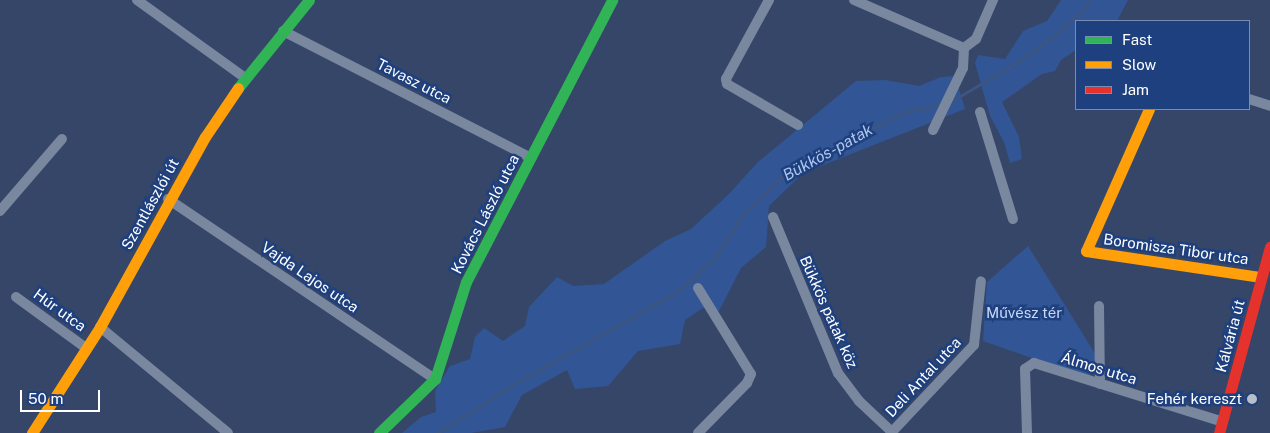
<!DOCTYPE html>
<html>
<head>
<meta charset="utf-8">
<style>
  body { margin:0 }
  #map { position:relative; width:1270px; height:433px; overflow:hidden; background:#354668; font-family:"Public Sans",sans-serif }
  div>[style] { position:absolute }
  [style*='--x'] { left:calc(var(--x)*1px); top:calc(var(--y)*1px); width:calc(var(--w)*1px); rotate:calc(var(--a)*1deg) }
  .green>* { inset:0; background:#325695 }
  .stream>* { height:3px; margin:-1.5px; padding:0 1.5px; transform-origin:1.5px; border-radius:1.5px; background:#3c5581 }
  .street>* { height:10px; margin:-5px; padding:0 5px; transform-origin:5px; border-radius:5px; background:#79879f }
  .fast>* { height:11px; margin:-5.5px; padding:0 5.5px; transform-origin:5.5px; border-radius:5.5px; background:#30b455 }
  .slow>* { height:11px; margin:-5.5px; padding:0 5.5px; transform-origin:5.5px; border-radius:5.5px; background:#ff9f0a }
  .jam>* { height:11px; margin:-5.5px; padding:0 5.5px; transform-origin:5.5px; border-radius:5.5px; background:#e5322d }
  .dots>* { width:14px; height:14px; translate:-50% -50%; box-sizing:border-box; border:2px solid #1f407e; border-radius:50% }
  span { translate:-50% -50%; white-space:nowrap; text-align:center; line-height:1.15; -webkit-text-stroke:5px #1f407e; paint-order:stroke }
  .street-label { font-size:15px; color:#fff }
  .park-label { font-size:15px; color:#c6d8f6 }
  .poi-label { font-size:15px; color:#fff }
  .right { translate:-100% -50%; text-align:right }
  .water-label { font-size:16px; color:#aec6ef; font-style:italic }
  .legend { position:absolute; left:1075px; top:20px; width:175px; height:90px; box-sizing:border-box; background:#1f407e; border:1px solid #798cb2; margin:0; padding:6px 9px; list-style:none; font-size:15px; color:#fff }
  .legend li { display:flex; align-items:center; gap:10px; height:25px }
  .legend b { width:25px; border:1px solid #798cb2 }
  .scale { position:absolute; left:20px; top:390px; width:80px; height:22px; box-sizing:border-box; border:2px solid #fff; border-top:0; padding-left:6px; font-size:15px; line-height:18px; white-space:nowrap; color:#fff; -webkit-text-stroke:4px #1f407e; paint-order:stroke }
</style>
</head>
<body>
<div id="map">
  <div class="green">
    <i style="clip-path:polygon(1061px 0,1128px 0,1117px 21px,1076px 21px,1076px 50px,1061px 60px,1055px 71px,1042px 74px,1002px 102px,1019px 137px,1022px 159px,1010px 163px,1004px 142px,990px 116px,975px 63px,978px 55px,1005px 59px,1023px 31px,1047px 21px)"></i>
    <i style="clip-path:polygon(955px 76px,965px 109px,803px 173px,769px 206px,766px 247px,741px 268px,719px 311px,703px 308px,685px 320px,680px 344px,638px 351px,608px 386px,575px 389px,567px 370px,522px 395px,505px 427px,471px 433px,402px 433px,421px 417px,436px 412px,435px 391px,450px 366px,470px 359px,475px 337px,484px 328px,503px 341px,525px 326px,529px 307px,557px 277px,573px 286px,604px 284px,665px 241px,691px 229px,730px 193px,757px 163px,856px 81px,885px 80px,919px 86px,941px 77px)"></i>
    <i style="clip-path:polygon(1028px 246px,1096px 355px,1089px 378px,983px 341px,987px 282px)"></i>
  </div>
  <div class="stream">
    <i style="--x:950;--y:102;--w:79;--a:-30.5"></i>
    <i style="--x:1018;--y:62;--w:49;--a:-35.9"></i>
    <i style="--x:1058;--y:33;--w:37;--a:-43"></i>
    <i style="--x:1085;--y:8;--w:9;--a:-69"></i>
    <i style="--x:437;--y:433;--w:96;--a:-32.2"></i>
    <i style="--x:518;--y:382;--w:184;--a:-29.6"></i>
    <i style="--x:678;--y:291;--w:50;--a:-41.7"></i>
    <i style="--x:715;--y:258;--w:52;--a:-57.5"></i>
    <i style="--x:743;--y:214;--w:59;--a:-43.6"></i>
    <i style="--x:786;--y:173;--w:133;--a:-27.3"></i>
    <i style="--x:904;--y:112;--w:38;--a:-11"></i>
  </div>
  <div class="street">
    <i style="--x:137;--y:0;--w:133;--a:35.8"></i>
    <i style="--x:769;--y:0;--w:90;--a:118.6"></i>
    <i style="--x:726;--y:79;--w:5;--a:79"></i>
    <i style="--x:727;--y:84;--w:82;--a:30"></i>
    <i style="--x:854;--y:0;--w:120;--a:23.6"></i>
    <i style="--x:283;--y:31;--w:279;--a:27.1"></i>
    <i style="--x:964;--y:48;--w:15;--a:-37"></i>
    <i style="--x:976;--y:39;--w:43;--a:-66.4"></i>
    <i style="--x:1249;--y:99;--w:22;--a:18"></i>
    <i style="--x:980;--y:112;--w:112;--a:72.9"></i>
    <i style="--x:933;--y:130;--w:69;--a:-64.2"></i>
    <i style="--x:963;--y:68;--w:20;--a:-87"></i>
    <i style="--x:168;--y:199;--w:322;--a:34"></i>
    <i style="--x:0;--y:211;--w:95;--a:-49.3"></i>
    <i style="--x:773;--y:217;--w:169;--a:67.4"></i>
    <i style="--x:838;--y:373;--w:35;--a:53"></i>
    <i style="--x:859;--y:401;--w:45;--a:43.2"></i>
    <i style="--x:698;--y:288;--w:101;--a:58.4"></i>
    <i style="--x:751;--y:374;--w:10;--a:114"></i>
    <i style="--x:747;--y:383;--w:70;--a:134.4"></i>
    <i style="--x:16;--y:297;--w:87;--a:36.1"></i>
    <i style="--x:1099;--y:306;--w:78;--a:89.3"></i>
    <i style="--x:100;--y:327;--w:166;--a:39.6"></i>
    <i style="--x:891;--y:433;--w:121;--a:-46.7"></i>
    <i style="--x:974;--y:345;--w:64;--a:-83.8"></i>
    <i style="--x:1027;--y:433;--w:64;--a:-91.8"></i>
    <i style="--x:1025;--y:369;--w:11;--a:-34"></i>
    <i style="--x:1034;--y:363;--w:198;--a:17.3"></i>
  </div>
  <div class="fast">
    <i style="--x:238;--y:88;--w:113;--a:-51.1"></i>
    <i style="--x:379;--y:433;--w:78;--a:-44"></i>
    <i style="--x:435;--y:379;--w:102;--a:-72.3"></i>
    <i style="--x:466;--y:282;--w:318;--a:-62.6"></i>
  </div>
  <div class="slow">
    <i style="--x:1149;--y:109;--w:155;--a:113.9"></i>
    <i style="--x:1086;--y:251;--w:177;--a:8.5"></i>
    <i style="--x:32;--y:433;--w:126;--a:-57.3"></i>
    <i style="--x:100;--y:327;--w:217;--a:-61.1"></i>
    <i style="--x:205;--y:137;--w:59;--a:-56"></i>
  </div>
  <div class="jam">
    <i style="--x:1219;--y:433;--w:193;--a:-74.7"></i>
  </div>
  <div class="dots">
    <i style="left:1252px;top:399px;background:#b8beca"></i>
  </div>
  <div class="street-label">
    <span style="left:414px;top:81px;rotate:27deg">Tavasz utca</span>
    <span style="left:150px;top:204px;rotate:-61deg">Szentlászlói út</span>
    <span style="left:485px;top:214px;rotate:-63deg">Kovács László utca</span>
    <span style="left:1176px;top:249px;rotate:8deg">Boromisza Tibor utca</span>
    <span style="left:310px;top:277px;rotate:34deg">Vajda Lajos utca</span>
    <span style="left:60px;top:310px;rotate:36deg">Húr utca</span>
    <span style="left:829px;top:312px;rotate:66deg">Bükkös patak köz</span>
    <span style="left:1230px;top:336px;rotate:-75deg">Kálvária út</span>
    <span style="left:1099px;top:368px;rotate:17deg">Álmos utca</span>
    <span style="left:923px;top:377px;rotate:-47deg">Deli Antal utca</span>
  </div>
  <div class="park-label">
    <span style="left:1024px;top:313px">Művész tér</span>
  </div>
  <div class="poi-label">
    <span class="right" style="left:1242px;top:399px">Fehér kereszt</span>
  </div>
  <div class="water-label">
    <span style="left:828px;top:153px;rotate:-29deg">Bükkös-patak</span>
  </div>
  <ul class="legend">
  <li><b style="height:6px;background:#30b455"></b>Fast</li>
  <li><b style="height:6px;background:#ff9f0a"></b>Slow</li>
  <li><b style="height:6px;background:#e5322d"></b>Jam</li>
  </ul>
  <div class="scale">50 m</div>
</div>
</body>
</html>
